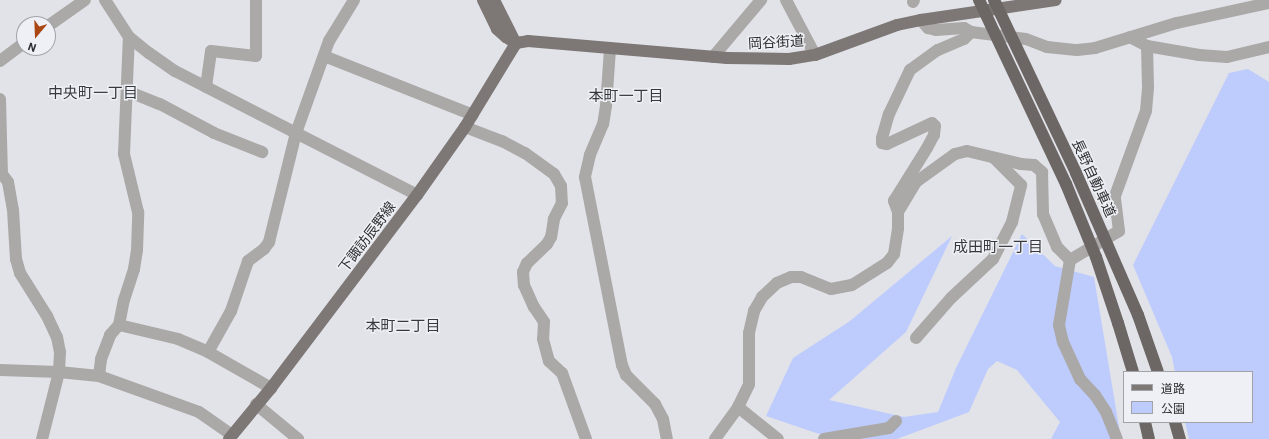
<!DOCTYPE html>
<html>
<head>
<meta charset="utf-8">
<style>
  body { margin:0 }
  #map { position:relative; width:1269px; height:439px; overflow:hidden; background:#e1e3e9; font-family:Roboto,"Noto Sans JP",sans-serif }
  div>[style] { position:absolute }
  [style*='--x'] { left:calc(var(--x)*1px); top:calc(var(--y)*1px); width:calc(var(--w)*1px); rotate:calc(var(--a)*1deg) }
  .green>* { inset:0; background:#becbfd }
  .minor>* { height:12px; margin:-6px; padding:0 6px; transform-origin:6px; border-radius:6px; background:#aba9a7 }
  .major>* { height:12px; margin:-6px; padding:0 6px; transform-origin:6px; border-radius:6px; background:#7d7775 }
  .highway>* { height:12px; margin:-6px; padding:0 6px; transform-origin:6px; border-radius:6px; background:#6c6664 }
  .highway-bridge>* { height:12px; margin:-6px; padding:0 6px; transform-origin:6px; border-radius:6px; background:#6c6664 }
  span { translate:-50% -50%; white-space:nowrap; text-align:center; line-height:1.15; -webkit-text-stroke:3px #eef0f6; paint-order:stroke }
  .street-label { font-size:14px; color:#2f2f31 }
  .neighbourhood-label { font-size:15px; color:#38393e }
  .legend { position:absolute; left:1123px; top:371px; width:130px; height:52px; box-sizing:border-box; background:#eef0f6; border:1px solid #a2a3a7; margin:0; padding:5px 7px; list-style:none; font-size:12px; color:#2f2f31 }
  .legend li { display:flex; align-items:center; gap:8px; height:20px }
  .legend b { width:20px; border:1px solid #a2a3a7 }
  .north { position:absolute; left:16px; top:16px; width:40px; height:40px; box-sizing:border-box; background:#eef0f6; border:1px solid #a2a3a7; border-radius:50%; rotate:199deg; font-size:11px; font-weight:700; line-height:16px; text-align:center; color:#2f2f31 }
  .north::after { content:''; display:block; margin:auto; width:14px; height:18px; background:#aa4712; clip-path:polygon(50% 0,100% 100%,50% 72%,0 100%) }
</style>
</head>
<body>
<div id="map">
  <div class="green">
    <i style="clip-path:polygon(1248px 69px,1269px 82px,1269px 439px,1189px 439px,1185px 422px,1252px 422px,1252px 372px,1175px 372px,1172px 357px,1133px 265px,1229px 73px)"></i>
    <i style="clip-path:polygon(1022px 234px,1055px 266px,1094px 277px,1121px 439px,1051px 439px,1060px 422px,1017px 370px,997px 361px,988px 369px,969px 412px,897px 439px,834px 439px,766px 416px,793px 358px,850px 321px,952px 236px,906px 332px,829px 400px,904px 417px,938px 412px,956px 368px)"></i>
  </div>
  <div class="minor">
    <i style="--x:105;--y:0;--w:44;--a:57"></i>
    <i style="--x:129;--y:37;--w:26;--a:39"></i>
    <i style="--x:149;--y:53;--w:32;--a:35"></i>
    <i style="--x:175;--y:71;--w:272;--a:27.1"></i>
    <i style="--x:786;--y:0;--w:62;--a:62.2"></i>
    <i style="--x:913;--y:2;--w:2;--a:-63"></i>
    <i style="--x:921;--y:20;--w:11;--a:49"></i>
    <i style="--x:928;--y:28;--w:8;--a:14"></i>
    <i style="--x:936;--y:30;--w:28;--a:-4"></i>
    <i style="--x:964;--y:28;--w:8;--a:30"></i>
    <i style="--x:971;--y:32;--w:55;--a:7.3"></i>
    <i style="--x:1026;--y:39;--w:22;--a:21"></i>
    <i style="--x:1047;--y:47;--w:30;--a:6"></i>
    <i style="--x:1077;--y:50;--w:18;--a:-6"></i>
    <i style="--x:1095;--y:48;--w:86;--a:-17"></i>
    <i style="--x:1177;--y:23;--w:94;--a:-12.3"></i>
    <i style="--x:48;--y:26;--w:45;--a:-35.1"></i>
    <i style="--x:1147;--y:46;--w:53;--a:9.8"></i>
    <i style="--x:1199;--y:55;--w:28;--a:4"></i>
    <i style="--x:1227;--y:57;--w:43;--a:-13.4"></i>
    <i style="--x:610;--y:49;--w:57;--a:94"></i>
    <i style="--x:606;--y:106;--w:18;--a:99"></i>
    <i style="--x:603;--y:124;--w:34;--a:113"></i>
    <i style="--x:590;--y:155;--w:23;--a:103"></i>
    <i style="--x:585;--y:177;--w:192;--a:78.9"></i>
    <i style="--x:622;--y:365;--w:11;--a:68"></i>
    <i style="--x:626;--y:375;--w:41;--a:45"></i>
    <i style="--x:655;--y:404;--w:17;--a:62"></i>
    <i style="--x:663;--y:419;--w:20;--a:79"></i>
    <i style="--x:324;--y:56;--w:160;--a:21.6"></i>
    <i style="--x:713;--y:57;--w:75;--a:-49.9"></i>
    <i style="--x:0;--y:61;--w:30;--a:-37"></i>
    <i style="--x:206;--y:87;--w:36;--a:-82"></i>
    <i style="--x:211;--y:51;--w:45;--a:6.3"></i>
    <i style="--x:256;--y:56;--w:56;--a:-90"></i>
    <i style="--x:127;--y:91;--w:35;--a:22"></i>
    <i style="--x:160;--y:104;--w:61;--a:28.2"></i>
    <i style="--x:214;--y:133;--w:52;--a:21.6"></i>
    <i style="--x:0;--y:99;--w:75;--a:88.5"></i>
    <i style="--x:2;--y:174;--w:10;--a:53"></i>
    <i style="--x:8;--y:182;--w:28;--a:80"></i>
    <i style="--x:13;--y:210;--w:49;--a:86.5"></i>
    <i style="--x:16;--y:259;--w:15;--a:74"></i>
    <i style="--x:20;--y:273;--w:51;--a:57.9"></i>
    <i style="--x:47;--y:316;--w:23;--a:65"></i>
    <i style="--x:57;--y:337;--w:15;--a:79"></i>
    <i style="--x:60;--y:352;--w:20;--a:93"></i>
    <i style="--x:59;--y:372;--w:69;--a:104.2"></i>
    <i style="--x:465;--y:127;--w:40;--a:21"></i>
    <i style="--x:502;--y:141;--w:26;--a:28"></i>
    <i style="--x:525;--y:153;--w:36;--a:36"></i>
    <i style="--x:554;--y:174;--w:14;--a:60"></i>
    <i style="--x:561;--y:186;--w:17;--a:87"></i>
    <i style="--x:562;--y:203;--w:18;--a:117"></i>
    <i style="--x:554;--y:219;--w:18;--a:99"></i>
    <i style="--x:551;--y:237;--w:8;--a:120"></i>
    <i style="--x:547;--y:244;--w:28;--a:136"></i>
    <i style="--x:527;--y:263;--w:10;--a:114"></i>
    <i style="--x:523;--y:272;--w:13;--a:86"></i>
    <i style="--x:524;--y:285;--w:24;--a:66"></i>
    <i style="--x:534;--y:307;--w:18;--a:56"></i>
    <i style="--x:544;--y:322;--w:17;--a:93"></i>
    <i style="--x:543;--y:339;--w:23;--a:75"></i>
    <i style="--x:549;--y:361;--w:18;--a:43"></i>
    <i style="--x:562;--y:373;--w:70;--a:70"></i>
    <i style="--x:898;--y:212;--w:35;--a:-59"></i>
    <i style="--x:916;--y:182;--w:48;--a:-35.7"></i>
    <i style="--x:955;--y:154;--w:12;--a:-14"></i>
    <i style="--x:967;--y:151;--w:56;--a:13.5"></i>
    <i style="--x:1021;--y:164;--w:13;--a:4"></i>
    <i style="--x:1034;--y:165;--w:11;--a:41"></i>
    <i style="--x:1042;--y:172;--w:42;--a:88.6"></i>
    <i style="--x:1043;--y:214;--w:36;--a:67"></i>
    <i style="--x:1057;--y:247;--w:18;--a:45"></i>
    <i style="--x:1070;--y:260;--w:57;--a:-30.6"></i>
    <i style="--x:1119;--y:231;--w:35;--a:-97"></i>
    <i style="--x:1115;--y:196;--w:90;--a:-70"></i>
    <i style="--x:1146;--y:111;--w:24;--a:-85"></i>
    <i style="--x:1148;--y:87;--w:41;--a:-91.4"></i>
    <i style="--x:1147;--y:46;--w:19;--a:-152"></i>
    <i style="--x:1070;--y:260;--w:66;--a:99.6"></i>
    <i style="--x:1059;--y:325;--w:17;--a:77"></i>
    <i style="--x:1063;--y:342;--w:41;--a:65.3"></i>
    <i style="--x:1080;--y:379;--w:22;--a:47"></i>
    <i style="--x:1095;--y:395;--w:20;--a:57"></i>
    <i style="--x:1106;--y:412;--w:29;--a:68"></i>
    <i style="--x:119;--y:325;--w:61;--a:13.3"></i>
    <i style="--x:178;--y:339;--w:33;--a:23"></i>
    <i style="--x:208;--y:352;--w:73;--a:29.7"></i>
    <i style="--x:916;--y:338;--w:53;--a:-48.8"></i>
    <i style="--x:951;--y:298;--w:57;--a:-42.9"></i>
    <i style="--x:993;--y:259;--w:42;--a:-62.8"></i>
    <i style="--x:1012;--y:222;--w:38;--a:-76"></i>
    <i style="--x:1021;--y:185;--w:38;--a:-135"></i>
    <i style="--x:208;--y:352;--w:47;--a:-60.7"></i>
    <i style="--x:231;--y:311;--w:53;--a:-71.2"></i>
    <i style="--x:248;--y:261;--w:20;--a:-37"></i>
    <i style="--x:264;--y:249;--w:9;--a:-54"></i>
    <i style="--x:269;--y:242;--w:112;--a:-76.1"></i>
    <i style="--x:296;--y:133;--w:98;--a:-70.3"></i>
    <i style="--x:329;--y:41;--w:48;--a:-58.6"></i>
    <i style="--x:0;--y:370;--w:59;--a:1.9"></i>
    <i style="--x:59;--y:372;--w:40;--a:5.7"></i>
    <i style="--x:99;--y:376;--w:106;--a:19.8"></i>
    <i style="--x:199;--y:412;--w:40;--a:34.9"></i>
    <i style="--x:99;--y:376;--w:17;--a:-83"></i>
    <i style="--x:101;--y:359;--w:26;--a:-69"></i>
    <i style="--x:110;--y:335;--w:13;--a:-48"></i>
    <i style="--x:119;--y:325;--w:25;--a:-79"></i>
    <i style="--x:124;--y:300;--w:33;--a:-72"></i>
    <i style="--x:134;--y:269;--w:19;--a:-81"></i>
    <i style="--x:137;--y:250;--w:38;--a:-88"></i>
    <i style="--x:138;--y:212;--w:60;--a:-103.6"></i>
    <i style="--x:124;--y:154;--w:117;--a:-87.6"></i>
    <i style="--x:256;--y:404;--w:55;--a:39.8"></i>
    <i style="--x:738;--y:407;--w:51;--a:38.7"></i>
    <i style="--x:715;--y:439;--w:39;--a:-54"></i>
    <i style="--x:738;--y:407;--w:25;--a:-64"></i>
    <i style="--x:749;--y:384;--w:51;--a:-90"></i>
    <i style="--x:749;--y:333;--w:23;--a:-77"></i>
    <i style="--x:754;--y:311;--w:16;--a:-60"></i>
    <i style="--x:762;--y:297;--w:21;--a:-43"></i>
    <i style="--x:777;--y:283;--w:15;--a:-23"></i>
    <i style="--x:791;--y:277;--w:10;--a:0"></i>
    <i style="--x:801;--y:277;--w:32;--a:22"></i>
    <i style="--x:831;--y:289;--w:21;--a:-11"></i>
    <i style="--x:852;--y:285;--w:41;--a:-32.2"></i>
    <i style="--x:887;--y:263;--w:11;--a:-52"></i>
    <i style="--x:894;--y:254;--w:26;--a:-81"></i>
    <i style="--x:898;--y:228;--w:16;--a:-90"></i>
    <i style="--x:898;--y:212;--w:12;--a:-110"></i>
    <i style="--x:894;--y:201;--w:62;--a:-58.1"></i>
    <i style="--x:927;--y:148;--w:15;--a:-62"></i>
    <i style="--x:934;--y:135;--w:9;--a:-84"></i>
    <i style="--x:935;--y:126;--w:4;--a:-135"></i>
    <i style="--x:932;--y:123;--w:50;--a:155"></i>
    <i style="--x:887;--y:144;--w:5;--a:-169"></i>
    <i style="--x:882;--y:143;--w:5;--a:-90"></i>
    <i style="--x:882;--y:138;--w:25;--a:-74"></i>
    <i style="--x:889;--y:114;--w:49;--a:-64.5"></i>
    <i style="--x:910;--y:70;--w:34;--a:-36"></i>
    <i style="--x:938;--y:50;--w:28;--a:-23"></i>
    <i style="--x:964;--y:39;--w:10;--a:-45"></i>
    <i style="--x:824;--y:439;--w:66;--a:-9.6"></i>
    <i style="--x:889;--y:428;--w:10;--a:-45"></i>
  </div>
  <div class="major">
    <i style="--x:483;--y:0;--w:32;--a:64"></i>
    <i style="--x:497;--y:29;--w:12;--a:42"></i>
    <i style="--x:506;--y:37;--w:12;--a:31"></i>
    <i style="--x:494;--y:0;--w:47;--a:63.4"></i>
    <i style="--x:516;--y:43;--w:12;--a:-9"></i>
    <i style="--x:528;--y:41;--w:200;--a:4.9"></i>
    <i style="--x:727;--y:58;--w:62;--a:0.9"></i>
    <i style="--x:789;--y:59;--w:26;--a:-9"></i>
    <i style="--x:815;--y:55;--w:87;--a:-20.1"></i>
    <i style="--x:897;--y:25;--w:25;--a:-12"></i>
    <i style="--x:921;--y:20;--w:136;--a:-8.4"></i>
    <i style="--x:229;--y:439;--w:66;--a:-50.5"></i>
    <i style="--x:271;--y:388;--w:242;--a:-52.9"></i>
    <i style="--x:417;--y:195;--w:83;--a:-54.8"></i>
    <i style="--x:465;--y:127;--w:98;--a:-58.7"></i>
  </div>
  <div class="highway">
    <i style="--x:1138;--y:315;--w:60;--a:70.7"></i>
    <i style="--x:1118;--y:323;--w:51;--a:73"></i>
    <i style="--x:1145;--y:422;--w:17;--a:77"></i>
    <i style="--x:1175;--y:422;--w:18;--a:74"></i>
  </div>
  <div class="highway-bridge">
    <i style="--x:979;--y:0;--w:204;--a:64.7"></i>
    <i style="--x:1066;--y:184;--w:79;--a:67.7"></i>
    <i style="--x:1096;--y:257;--w:70;--a:71.6"></i>
    <i style="--x:994;--y:0;--w:191;--a:64.6"></i>
    <i style="--x:1076;--y:173;--w:155;--a:66.4"></i>
  </div>
  <div class="street-label">
    <span style="left:776px;top:42px;rotate:-3deg">岡谷街道</span>
    <span style="left:1094px;top:178px;rotate:65deg">長野自動車道</span>
    <span style="left:367px;top:237px;rotate:-53deg">下諏訪辰野線</span>
  </div>
  <div class="neighbourhood-label">
    <span style="left:93px;top:94px">中央町一丁目</span>
    <span style="left:626px;top:97px">本町一丁目</span>
    <span style="left:998px;top:248px">成田町一丁目</span>
    <span style="left:403px;top:327px">本町二丁目</span>
  </div>
  <ul class="legend">
  <li><b style="height:5px;background:#7d7775"></b>道路</li>
  <li><b style="height:11px;background:#becbfd"></b>公園</li>
  </ul>
  <div class="north">N</div>
</div>
</body>
</html>
